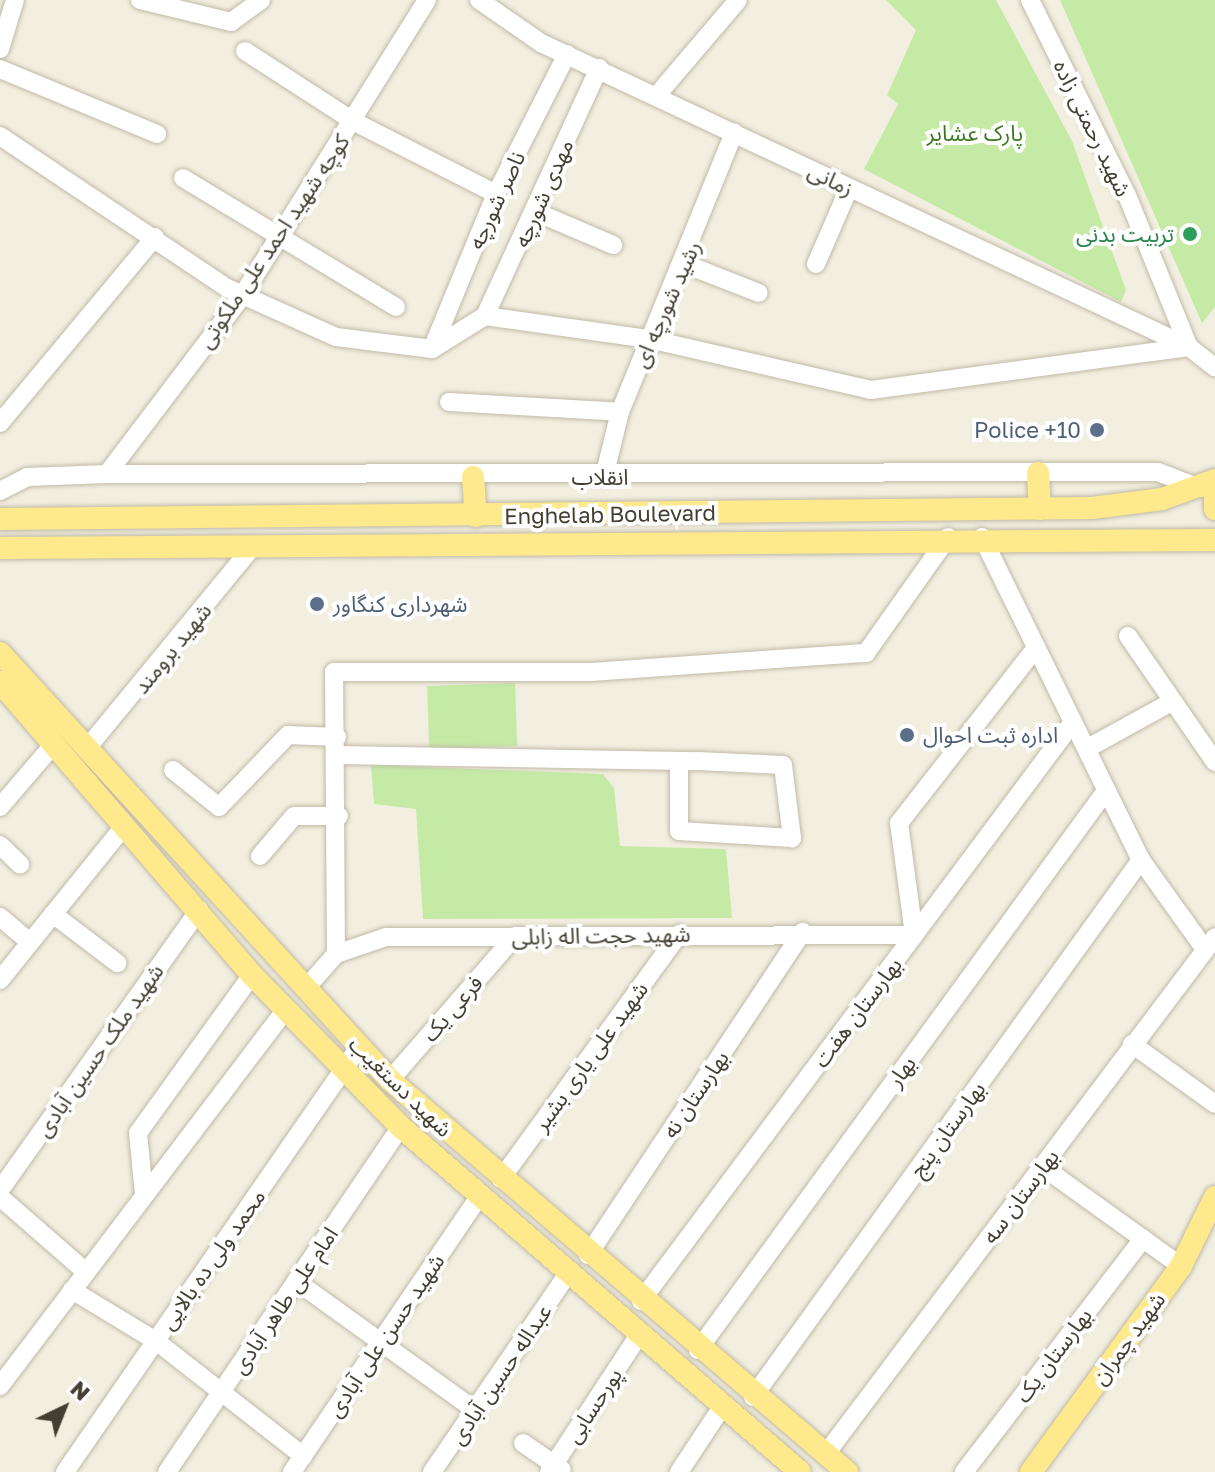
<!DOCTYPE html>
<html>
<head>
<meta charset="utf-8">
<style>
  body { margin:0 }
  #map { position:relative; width:1215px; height:1472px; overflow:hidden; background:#f2efe1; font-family:"Golos Text","Noto Sans Arabic",sans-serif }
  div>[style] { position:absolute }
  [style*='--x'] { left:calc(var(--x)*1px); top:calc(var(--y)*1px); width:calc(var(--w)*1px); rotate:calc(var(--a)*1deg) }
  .green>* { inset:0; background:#c5eaa6; transform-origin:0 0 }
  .roads { filter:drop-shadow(0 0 2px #c1baa6) drop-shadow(0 0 2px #c1baa6) }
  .minor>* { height:18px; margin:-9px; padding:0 9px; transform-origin:9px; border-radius:9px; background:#fff }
  .major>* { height:22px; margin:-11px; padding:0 11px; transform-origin:11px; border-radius:11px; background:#ffe98d }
  .dots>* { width:22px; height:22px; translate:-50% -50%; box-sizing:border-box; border:4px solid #fff; border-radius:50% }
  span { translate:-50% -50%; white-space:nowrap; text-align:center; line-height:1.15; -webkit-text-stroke:8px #fff; paint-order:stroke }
  .street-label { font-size:22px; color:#443e32 }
  .park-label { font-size:22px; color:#3b7922 }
  .leisure-label { font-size:22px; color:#27864d }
  .right { translate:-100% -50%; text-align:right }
  .service-label { font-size:22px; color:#4e5e75 }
  .left { translate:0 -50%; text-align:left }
  .north { position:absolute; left:24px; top:1368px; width:80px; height:80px; -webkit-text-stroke:6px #fff; paint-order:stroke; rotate:43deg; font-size:22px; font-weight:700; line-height:32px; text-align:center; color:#443e32 }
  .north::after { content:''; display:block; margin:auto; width:28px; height:36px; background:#443e32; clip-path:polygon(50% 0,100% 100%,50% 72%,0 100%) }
</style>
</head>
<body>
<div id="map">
  <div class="green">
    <i style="clip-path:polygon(886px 0,996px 0,1072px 141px,1126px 290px,1121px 302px,864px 169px,898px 104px,887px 95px,916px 30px)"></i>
    <i style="clip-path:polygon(1060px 0,1215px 0,1215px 307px,1202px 323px)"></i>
    <i style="left:515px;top:683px;width:63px;height:88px;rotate:88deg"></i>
    <i style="clip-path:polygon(371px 765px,603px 774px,614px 788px,620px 846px,726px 849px,732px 918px,423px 919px,416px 809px,374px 804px)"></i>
  </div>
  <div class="roads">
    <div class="minor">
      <i style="--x:140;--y:0;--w:94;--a:13.6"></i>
      <i style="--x:231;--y:22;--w:37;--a:-36"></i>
      <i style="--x:479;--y:0;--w:75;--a:34.7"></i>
      <i style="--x:541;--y:43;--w:716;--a:25.13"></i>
      <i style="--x:1189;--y:347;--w:33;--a:38"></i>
      <i style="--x:1030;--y:0;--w:216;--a:63.6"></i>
      <i style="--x:1126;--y:193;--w:166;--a:67.8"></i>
      <i style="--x:0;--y:49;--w:51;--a:-73"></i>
      <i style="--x:245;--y:51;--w:129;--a:32.9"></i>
      <i style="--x:353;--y:121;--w:161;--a:27"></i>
      <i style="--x:0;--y:69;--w:170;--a:22.5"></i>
      <i style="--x:658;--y:94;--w:123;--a:-49.6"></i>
      <i style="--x:0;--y:136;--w:273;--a:33.8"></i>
      <i style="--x:227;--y:288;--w:120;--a:24.2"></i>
      <i style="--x:336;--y:337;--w:97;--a:7.1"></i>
      <i style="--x:432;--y:349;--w:62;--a:-31.9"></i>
      <i style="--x:485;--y:316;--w:166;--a:8"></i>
      <i style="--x:649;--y:339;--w:228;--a:12.9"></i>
      <i style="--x:871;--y:390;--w:321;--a:-7.7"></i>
      <i style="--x:183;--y:178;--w:249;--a:31.2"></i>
      <i style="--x:536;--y:212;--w:84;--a:23.2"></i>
      <i style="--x:685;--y:264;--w:79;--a:21.4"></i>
      <i style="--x:816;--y:264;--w:83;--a:-66.5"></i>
      <i style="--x:485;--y:316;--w:273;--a:-65.3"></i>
      <i style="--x:432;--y:349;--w:168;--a:-67.6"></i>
      <i style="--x:496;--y:194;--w:157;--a:-63.1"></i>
      <i style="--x:449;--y:402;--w:171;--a:3.3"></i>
      <i style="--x:0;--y:423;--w:242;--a:-50.2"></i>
      <i style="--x:107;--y:474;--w:223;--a:-52.8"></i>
      <i style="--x:242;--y:296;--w:349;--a:-58"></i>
      <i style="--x:604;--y:477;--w:67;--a:-76.2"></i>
      <i style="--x:620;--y:412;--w:302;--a:-67.8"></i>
      <i style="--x:0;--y:491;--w:30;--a:-27"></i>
      <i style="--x:27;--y:477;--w:80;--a:-2.1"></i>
      <i style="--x:107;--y:474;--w:1051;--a:-0.11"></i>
      <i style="--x:1158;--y:472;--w:45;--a:20.9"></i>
      <i style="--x:982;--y:537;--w:360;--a:63.8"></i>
      <i style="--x:1141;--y:860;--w:108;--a:54.4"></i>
      <i style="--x:1128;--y:636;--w:153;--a:55.4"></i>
      <i style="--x:88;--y:747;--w:260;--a:-50.6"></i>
      <i style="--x:1088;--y:748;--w:97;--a:-28.9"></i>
      <i style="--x:337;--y:755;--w:361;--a:1"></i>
      <i style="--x:698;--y:761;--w:85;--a:2.7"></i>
      <i style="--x:783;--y:765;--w:74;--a:83"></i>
      <i style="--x:792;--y:838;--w:113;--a:-176.5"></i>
      <i style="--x:679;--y:831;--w:70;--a:-90"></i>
      <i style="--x:173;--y:770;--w:59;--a:38.8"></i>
      <i style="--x:219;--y:807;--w:100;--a:-46.2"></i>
      <i style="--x:288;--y:735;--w:49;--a:2.3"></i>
      <i style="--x:0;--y:807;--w:83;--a:-49.4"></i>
      <i style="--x:0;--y:845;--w:28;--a:44"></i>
      <i style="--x:260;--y:856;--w:52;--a:-49.6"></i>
      <i style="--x:294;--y:816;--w:45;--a:0"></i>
      <i style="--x:53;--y:914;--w:81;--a:37.4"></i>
      <i style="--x:0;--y:917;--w:39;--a:40"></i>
      <i style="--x:336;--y:954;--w:282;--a:-90.4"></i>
      <i style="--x:334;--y:672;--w:257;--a:0"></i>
      <i style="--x:591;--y:672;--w:276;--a:-4"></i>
      <i style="--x:866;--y:653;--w:142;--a:-54.7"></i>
      <i style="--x:0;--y:980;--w:199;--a:-51.1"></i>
      <i style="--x:306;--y:988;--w:45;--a:-48.6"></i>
      <i style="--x:336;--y:954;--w:53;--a:-18.8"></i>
      <i style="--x:386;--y:937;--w:528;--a:-0.22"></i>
      <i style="--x:914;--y:935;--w:113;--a:-97.6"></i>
      <i style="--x:899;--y:823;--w:221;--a:-52"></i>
      <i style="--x:1132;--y:1044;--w:102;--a:35.9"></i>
      <i style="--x:390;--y:1080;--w:191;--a:-49"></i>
      <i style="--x:1043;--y:1167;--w:170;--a:35.7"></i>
      <i style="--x:501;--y:1179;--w:303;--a:-54"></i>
      <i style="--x:0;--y:1190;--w:344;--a:-54.6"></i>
      <i style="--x:144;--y:1195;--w:62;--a:-95.5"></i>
      <i style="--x:138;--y:1133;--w:195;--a:-54.2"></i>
      <i style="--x:0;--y:1197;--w:114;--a:41.1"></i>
      <i style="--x:588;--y:1255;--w:388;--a:-56.4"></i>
      <i style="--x:296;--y:1281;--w:221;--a:35.8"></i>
      <i style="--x:72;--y:1290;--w:98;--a:31.3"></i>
      <i style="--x:156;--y:1341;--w:187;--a:38"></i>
      <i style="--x:641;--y:1301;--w:722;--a:-53.27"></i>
      <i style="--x:698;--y:1350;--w:691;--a:-53.89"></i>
      <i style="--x:0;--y:1386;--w:473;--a:-52.8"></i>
      <i style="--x:753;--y:1397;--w:663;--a:-54.15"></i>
      <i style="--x:523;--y:1443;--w:47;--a:34.7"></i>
      <i style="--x:825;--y:1455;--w:648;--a:-53.02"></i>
      <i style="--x:65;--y:1472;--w:517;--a:-55.33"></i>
      <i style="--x:167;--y:1472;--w:417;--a:-55.9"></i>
      <i style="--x:292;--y:1472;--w:331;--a:-55.8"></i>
      <i style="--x:432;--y:1472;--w:239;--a:-55.6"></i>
      <i style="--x:549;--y:1472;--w:160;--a:-56.7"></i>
      <i style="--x:679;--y:1472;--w:74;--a:-56.5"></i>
      <i style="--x:964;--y:1472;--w:294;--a:-52.5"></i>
    </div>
    <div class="major">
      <i style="--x:1038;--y:473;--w:36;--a:87"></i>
      <i style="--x:473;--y:477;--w:39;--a:86"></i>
      <i style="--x:1215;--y:493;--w:16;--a:90"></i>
      <i style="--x:0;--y:519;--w:1092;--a:-0.58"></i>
      <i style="--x:1092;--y:508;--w:71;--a:-7.3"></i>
      <i style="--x:1162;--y:499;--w:56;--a:-19.7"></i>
      <i style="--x:0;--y:548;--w:1215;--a:-0.38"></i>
      <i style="--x:0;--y:653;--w:578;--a:47.59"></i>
      <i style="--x:390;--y:1080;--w:602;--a:40.62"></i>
      <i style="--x:0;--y:682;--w:386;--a:49.3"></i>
      <i style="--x:252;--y:975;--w:213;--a:45.6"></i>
      <i style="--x:401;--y:1127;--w:527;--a:40.85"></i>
      <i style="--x:1031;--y:1472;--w:255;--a:-53.9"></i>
      <i style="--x:1181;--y:1266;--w:77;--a:-63.8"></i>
    </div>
  </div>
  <div class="dots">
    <i style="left:1190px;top:234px;background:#2e9e5b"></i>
    <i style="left:1097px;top:430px;background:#5c6f8a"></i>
    <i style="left:317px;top:604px;background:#5c6f8a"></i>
    <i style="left:907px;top:735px;background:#5c6f8a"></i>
  </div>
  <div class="street-label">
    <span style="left:1093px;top:128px;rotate:64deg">شهید رحمتی زاده</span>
    <span style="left:831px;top:179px;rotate:26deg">زمانی</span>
    <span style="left:543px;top:193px;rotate:-66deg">مهدی شورچه</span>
    <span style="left:496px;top:200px;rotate:-65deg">ناصر شورچه</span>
    <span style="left:273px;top:241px;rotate:-56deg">کوچه شهید احمد علی ملکوتی</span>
    <span style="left:666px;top:304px;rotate:-66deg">رشید شورچه ای</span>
    <span style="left:600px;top:477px">انقلاب</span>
    <span style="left:610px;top:514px;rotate:-1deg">Enghelab Boulevard</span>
    <span style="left:172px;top:648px;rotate:-51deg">شهید برومند</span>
    <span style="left:601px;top:935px;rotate:-1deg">شهید حجت اله زابلی</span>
    <span style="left:452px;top:1008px;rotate:-49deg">فرعی یک</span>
    <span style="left:857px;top:1012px;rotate:-53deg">بهارستان هفت</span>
    <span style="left:99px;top:1050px;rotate:-55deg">شهید ملک حسین آبادی</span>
    <span style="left:590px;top:1056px;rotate:-54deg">شهید علی یاری بشیر</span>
    <span style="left:901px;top:1071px;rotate:-54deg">بهار</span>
    <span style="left:401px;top:1086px;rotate:44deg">شهید دستغیب</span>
    <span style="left:695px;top:1094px;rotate:-56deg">بهارستان نه</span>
    <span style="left:947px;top:1129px;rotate:-54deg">بهارستان پنج</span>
    <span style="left:1020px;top:1196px;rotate:-53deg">بهارستان سه</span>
    <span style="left:212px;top:1259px;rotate:-55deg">محمد ولی ده بالایی</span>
    <span style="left:284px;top:1300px;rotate:-56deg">امام علی طاهر آبادی</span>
    <span style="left:385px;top:1335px;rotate:-56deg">شهید حسن علی آبادی</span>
    <span style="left:1128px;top:1338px;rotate:-54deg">شهید چمران</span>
    <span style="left:1053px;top:1355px;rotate:-53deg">بهارستان یک</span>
    <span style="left:500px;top:1374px;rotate:-56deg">عبداله حسین آبادی</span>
    <span style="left:593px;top:1405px;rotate:-57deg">پورحسابی</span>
  </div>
  <div class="park-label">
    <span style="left:975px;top:133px">پارک عشایر</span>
  </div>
  <div class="leisure-label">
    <span class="right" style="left:1174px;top:234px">تربیت بدنی</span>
  </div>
  <div class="service-label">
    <span class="right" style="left:1081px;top:430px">Police +10</span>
    <span class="left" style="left:333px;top:604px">شهرداری کنگاور</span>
    <span class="left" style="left:923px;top:735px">اداره ثبت احوال</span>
  </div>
  <div class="north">N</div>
</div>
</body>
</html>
